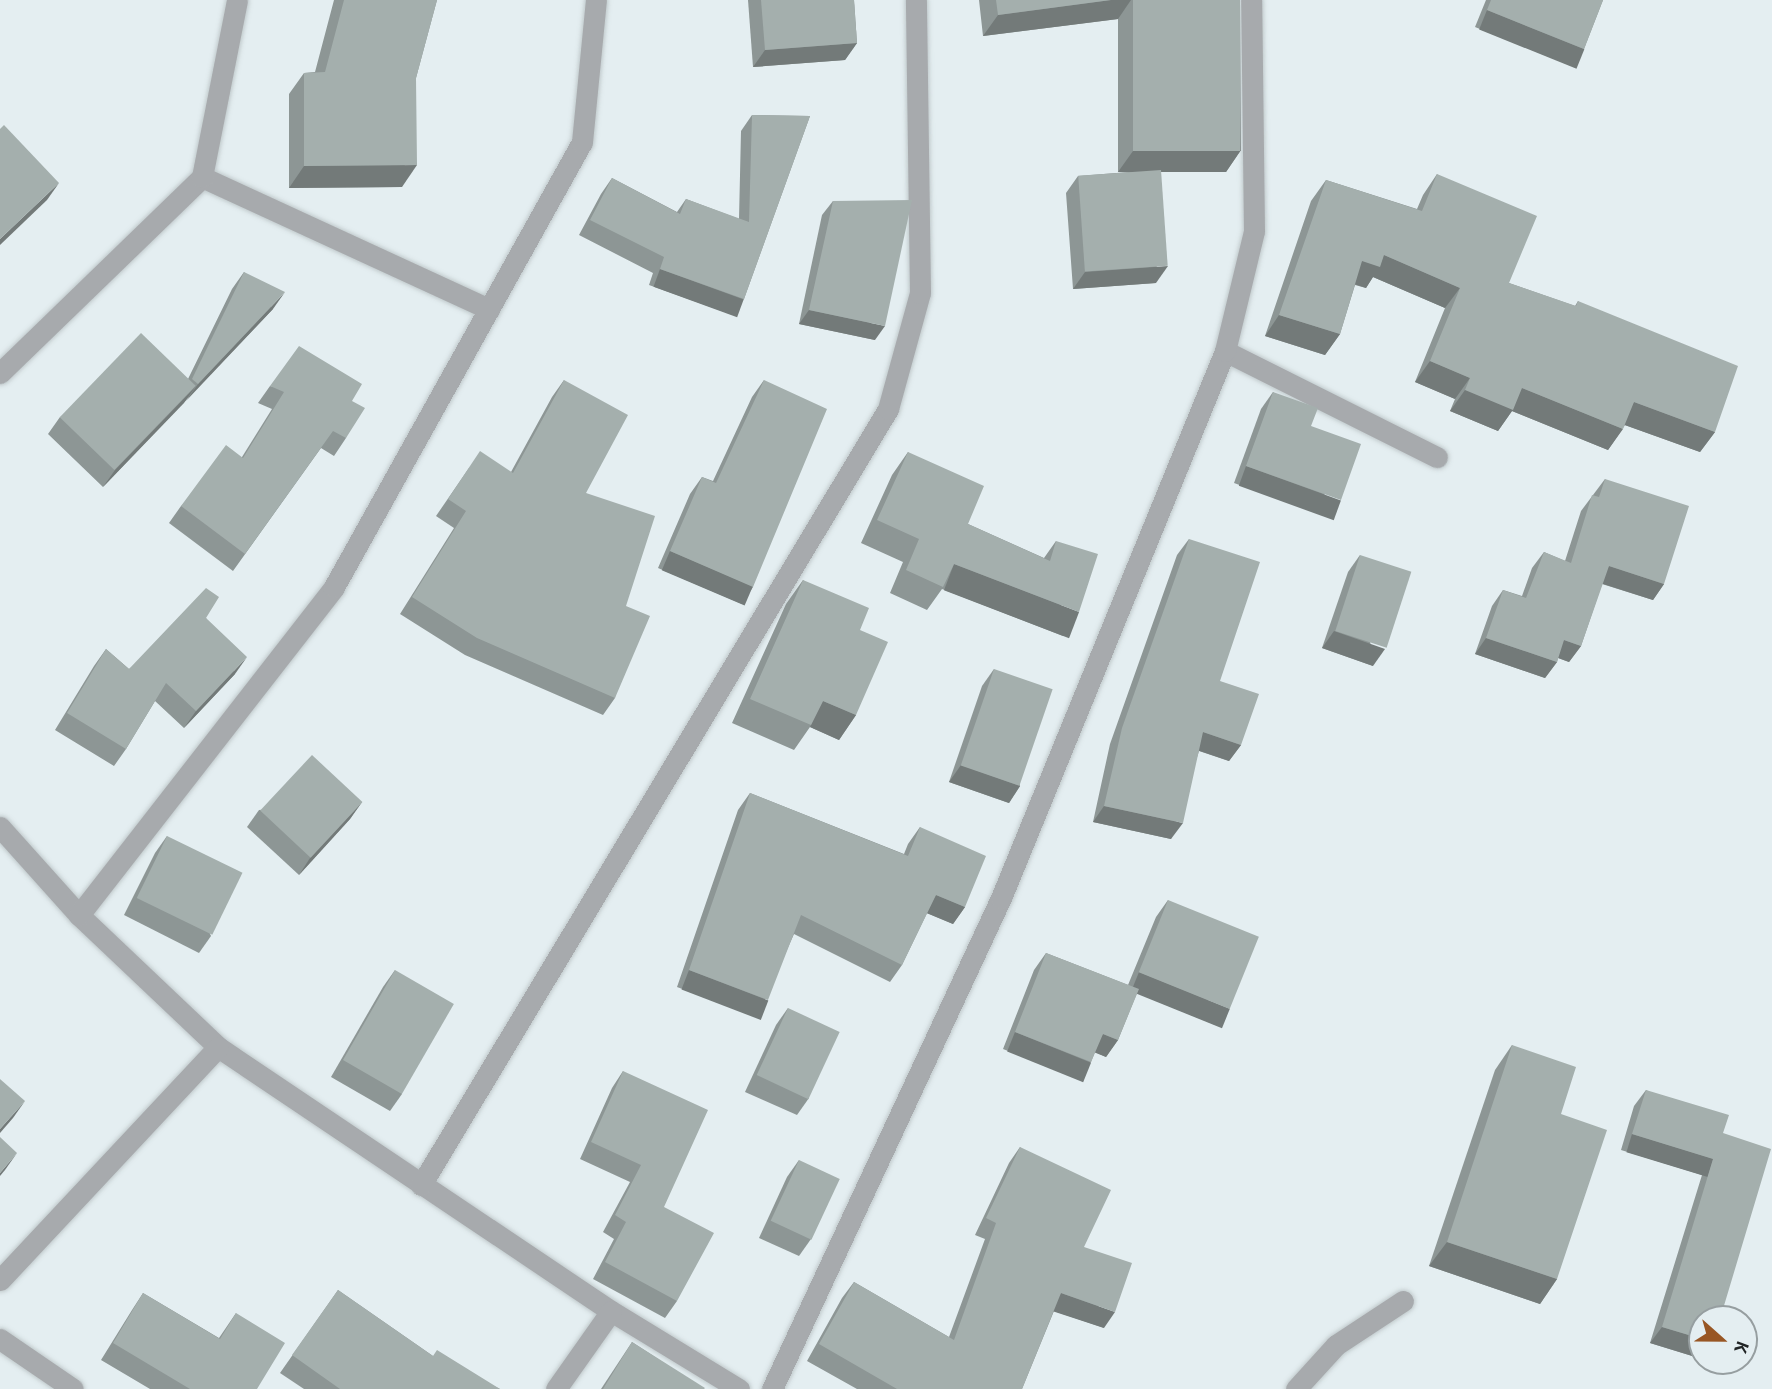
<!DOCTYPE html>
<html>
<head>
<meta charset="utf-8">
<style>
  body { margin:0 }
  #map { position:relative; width:1772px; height:1389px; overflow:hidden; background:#e4eef1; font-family:"Alegreya Sans",sans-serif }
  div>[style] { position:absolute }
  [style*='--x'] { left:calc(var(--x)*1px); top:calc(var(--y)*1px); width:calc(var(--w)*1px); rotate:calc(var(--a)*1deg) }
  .roads { filter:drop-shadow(0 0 2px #c1cacc) drop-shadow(0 0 2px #c1cacc) }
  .minor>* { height:21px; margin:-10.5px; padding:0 10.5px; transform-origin:10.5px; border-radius:10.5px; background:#a7aaad }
  .wall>* { inset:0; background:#8d9695 }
  .shaded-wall>* { inset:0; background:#737a79; transform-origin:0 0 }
  .building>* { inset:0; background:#a4afad; transform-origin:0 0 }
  span { translate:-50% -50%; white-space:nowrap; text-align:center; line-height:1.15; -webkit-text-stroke:5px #e4eef1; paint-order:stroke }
  .north { position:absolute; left:1688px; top:1305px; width:70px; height:70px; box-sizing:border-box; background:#e4eef1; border:2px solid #969ea0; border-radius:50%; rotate:111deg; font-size:19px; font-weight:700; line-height:28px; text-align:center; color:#212526 }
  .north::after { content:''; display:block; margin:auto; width:24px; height:32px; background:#985624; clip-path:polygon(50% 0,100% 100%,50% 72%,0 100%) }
</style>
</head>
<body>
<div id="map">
  <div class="roads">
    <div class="minor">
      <i style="--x:202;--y:177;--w:316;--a:24.7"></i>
      <i style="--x:1225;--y:351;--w:237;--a:26.6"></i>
      <i style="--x:0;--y:373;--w:281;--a:-44.1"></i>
      <i style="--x:202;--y:177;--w:180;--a:-78.8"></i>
      <i style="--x:0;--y:827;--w:118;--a:48.1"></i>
      <i style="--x:79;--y:915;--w:192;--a:43.5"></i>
      <i style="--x:218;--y:1047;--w:473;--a:33.9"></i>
      <i style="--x:611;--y:1311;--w:150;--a:31.4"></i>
      <i style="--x:79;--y:915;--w:415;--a:-52.1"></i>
      <i style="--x:334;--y:587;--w:509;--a:-60.87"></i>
      <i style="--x:582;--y:142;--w:143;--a:-84.4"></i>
      <i style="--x:421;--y:1185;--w:906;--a:-58.96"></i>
      <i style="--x:888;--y:409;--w:120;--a:-74.6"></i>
      <i style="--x:920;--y:293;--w:293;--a:-90.8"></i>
      <i style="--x:0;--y:1280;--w:319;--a:-46.9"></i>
      <i style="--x:0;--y:1339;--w:88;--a:34.4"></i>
      <i style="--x:556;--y:1389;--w:95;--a:-54.8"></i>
      <i style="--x:772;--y:1389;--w:542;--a:-65"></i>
      <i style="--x:1001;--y:898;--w:591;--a:-67.73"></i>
      <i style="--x:1225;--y:351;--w:123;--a:-76.4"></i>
      <i style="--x:1254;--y:231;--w:231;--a:-90.7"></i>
      <i style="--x:1296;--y:1389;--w:59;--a:-47.7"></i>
      <i style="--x:1336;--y:1345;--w:80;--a:-33.3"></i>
    </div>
  </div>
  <div class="wall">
    <i style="clip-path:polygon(334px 0,437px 0,416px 78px,402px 187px,289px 188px,289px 94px,304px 73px,315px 72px)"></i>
    <i style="clip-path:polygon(748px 0,854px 0,857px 43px,845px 60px,753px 67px)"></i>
    <i style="clip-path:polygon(979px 0,1240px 0,1241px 150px,1226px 172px,1161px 172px,1156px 283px,1073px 289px,1066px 193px,1078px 176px,1129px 172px,1118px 172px,1118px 19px,983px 36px)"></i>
    <i style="clip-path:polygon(1486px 0,1603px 0,1584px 49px,1572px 66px,1475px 27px)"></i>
    <i style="clip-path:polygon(752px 115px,810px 116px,744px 299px,733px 315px,649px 285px,653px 273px,579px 235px,601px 194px,612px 178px,677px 212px,686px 199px,739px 219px,741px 131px)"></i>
    <i style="clip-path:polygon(1437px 174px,1509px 283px,1575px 306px,1578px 301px,1715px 432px,1700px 452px,1625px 425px,1608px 450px,1512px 411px,1498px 431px,1450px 411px,1455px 399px,1415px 382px,1445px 308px,1373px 277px,1366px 288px,1355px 285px,1340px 334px,1325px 355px,1265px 336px,1311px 201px,1326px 180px,1417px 209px,1423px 195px)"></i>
    <i style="clip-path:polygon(833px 201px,875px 340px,799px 324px,822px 215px)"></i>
    <i style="clip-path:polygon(244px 272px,273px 309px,103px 487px,48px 434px,60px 417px,188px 379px,232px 289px)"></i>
    <i style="clip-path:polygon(564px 380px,586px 493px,626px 606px,615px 698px,603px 715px,465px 655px,400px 614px,454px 528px,436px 516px,469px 468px,511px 472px,552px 397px)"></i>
    <i style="clip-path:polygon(764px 380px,753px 587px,742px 604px,658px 568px,690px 494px,702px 477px,713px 481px,752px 397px)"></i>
    <i style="clip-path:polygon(270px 386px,352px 401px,346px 438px,334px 456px,321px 448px,233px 571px,169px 523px,181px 506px,242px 457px,272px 409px,258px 403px)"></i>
    <i style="clip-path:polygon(1273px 392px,1311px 426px,1329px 517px,1234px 483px,1261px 409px)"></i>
    <i style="clip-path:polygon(908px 452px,968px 524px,1044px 558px,1056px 541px,1063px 636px,942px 589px,927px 610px,890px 593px,903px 562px,861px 543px,892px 475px)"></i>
    <i style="clip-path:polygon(1605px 479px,1664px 584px,1653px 600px,1602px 584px,1581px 646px,1569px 662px,1558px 658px,1557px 662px,1545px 678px,1475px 654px,1492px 606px,1503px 590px,1522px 596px,1532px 568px,1544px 552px,1565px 561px,1581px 511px)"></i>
    <i style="clip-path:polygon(1189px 539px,1220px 681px,1241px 745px,1229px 761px,1199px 751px,1171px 839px,1093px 822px,1110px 744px,1177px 555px)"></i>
    <i style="clip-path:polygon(1360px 555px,1373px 666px,1322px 648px,1348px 572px)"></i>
    <i style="clip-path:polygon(803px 580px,860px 630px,856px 715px,839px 740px,810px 727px,794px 750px,732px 723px,786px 604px)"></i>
    <i style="clip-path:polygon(206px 618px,235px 674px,184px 728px,155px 701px,126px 749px,114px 766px,55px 730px,94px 666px,106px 649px,129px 669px)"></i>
    <i style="clip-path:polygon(994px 669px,1020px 786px,1009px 803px,949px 782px,982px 686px)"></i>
    <i style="clip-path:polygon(750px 793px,904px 854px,908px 844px,920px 827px,965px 907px,953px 924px,927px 913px,902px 965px,890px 982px,794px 934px,757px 1017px,677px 987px,738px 810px)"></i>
    <i style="clip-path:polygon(362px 802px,350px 819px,299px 875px,247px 827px,259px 810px)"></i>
    <i style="clip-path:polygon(167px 836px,211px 936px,199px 953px,124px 915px,155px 853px)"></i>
    <i style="clip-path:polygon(1168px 900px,1218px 1026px,1137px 993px,1118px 1040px,1106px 1057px,1095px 1052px,1091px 1062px,1079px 1079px,1003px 1049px,1034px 970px,1046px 953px,1128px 985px,1156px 917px)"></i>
    <i style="clip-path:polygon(395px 970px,402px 1094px,390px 1111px,331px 1077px,383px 987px)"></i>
    <i style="clip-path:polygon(788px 1008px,809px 1098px,797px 1115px,745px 1092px,776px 1025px)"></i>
    <i style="clip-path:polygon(1512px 1045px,1561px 1114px,1557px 1279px,1540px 1304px,1429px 1266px,1495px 1070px)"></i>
    <i style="clip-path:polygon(623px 1071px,664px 1207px,677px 1301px,665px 1318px,593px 1279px,614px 1239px,603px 1232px,630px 1182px,580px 1159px,612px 1088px)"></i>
    <i style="clip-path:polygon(1646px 1090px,1723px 1133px,1702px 1319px,1702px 1359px,1650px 1343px,1702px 1175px,1621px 1150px,1634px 1106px)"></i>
    <i style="clip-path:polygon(1020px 1147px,1084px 1247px,1104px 1328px,1054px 1311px,1022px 1389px,857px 1389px,807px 1361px,842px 1298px,854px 1282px,949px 1337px,985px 1239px,975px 1235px,1009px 1163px)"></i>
    <i style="clip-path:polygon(799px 1160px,811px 1239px,799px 1256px,759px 1238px,787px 1177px)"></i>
    <i style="clip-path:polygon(338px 1290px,433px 1356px,500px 1389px,304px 1389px,280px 1373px)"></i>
    <i style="clip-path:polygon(143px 1293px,219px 1338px,236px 1313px,257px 1389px,150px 1389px,101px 1360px,132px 1310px)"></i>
    <i style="clip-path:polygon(632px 1342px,704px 1389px,601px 1389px)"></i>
  </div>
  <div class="shaded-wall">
    <i style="clip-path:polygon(1111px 0,1131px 0,1118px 19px,983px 36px,998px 15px)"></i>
    <i style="left:1487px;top:10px;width:105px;height:21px;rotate:22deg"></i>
    <i style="clip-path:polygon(857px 43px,845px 60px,753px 67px,765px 50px)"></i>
    <i style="clip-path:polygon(1241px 150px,1226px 172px,1118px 172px,1133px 151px)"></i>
    <i style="clip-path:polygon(417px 165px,402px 187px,289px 188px,304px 166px)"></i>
    <i style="clip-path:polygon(59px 183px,47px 200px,0 245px,0 239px)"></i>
    <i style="clip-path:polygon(1384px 255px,1460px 288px,1445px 308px,1373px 277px,1366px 288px,1348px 282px,1362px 261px)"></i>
    <i style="clip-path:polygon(1168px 266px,1156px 283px,1073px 289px,1085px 272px)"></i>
    <i style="left:660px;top:269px;width:89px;height:19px;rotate:20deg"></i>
    <i style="clip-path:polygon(285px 292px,273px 309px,186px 401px,198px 384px)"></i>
    <i style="clip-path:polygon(809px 310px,885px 326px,875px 340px,799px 324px)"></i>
    <i style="clip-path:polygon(1279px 315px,1340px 334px,1325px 355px,1265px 336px)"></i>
    <i style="clip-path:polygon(1430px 361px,1470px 378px,1455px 399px,1415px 382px)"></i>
    <i style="clip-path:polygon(196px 386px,184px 403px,103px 487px,115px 470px)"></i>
    <i style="clip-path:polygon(1522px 388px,1623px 429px,1608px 450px,1512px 411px,1498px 431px,1450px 411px,1465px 390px)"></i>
    <i style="clip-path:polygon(1634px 402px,1715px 432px,1700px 452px,1619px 423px)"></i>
    <i style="left:1246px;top:466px;width:101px;height:21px;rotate:20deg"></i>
    <i style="left:670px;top:551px;width:90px;height:21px;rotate:23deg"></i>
    <i style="left:954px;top:564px;width:134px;height:28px;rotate:21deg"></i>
    <i style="clip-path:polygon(1609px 566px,1664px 584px,1653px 600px,1597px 582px)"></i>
    <i style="clip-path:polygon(1334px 631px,1385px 649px,1373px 666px,1322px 648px)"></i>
    <i style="clip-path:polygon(1486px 638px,1557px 662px,1545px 678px,1475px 654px)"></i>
    <i style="clip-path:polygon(1564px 640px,1581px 646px,1569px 662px,1553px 656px)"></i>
    <i style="clip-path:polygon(247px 657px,235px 674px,184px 728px,196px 711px)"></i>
    <i style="clip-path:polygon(823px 701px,856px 715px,839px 740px,810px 727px)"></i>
    <i style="clip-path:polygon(1203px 732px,1241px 745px,1229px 761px,1191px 748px)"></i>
    <i style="clip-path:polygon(961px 765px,1020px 786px,1009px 803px,949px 782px)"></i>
    <i style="clip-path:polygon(362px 802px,350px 819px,299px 875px,310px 858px)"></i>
    <i style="clip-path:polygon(1104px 806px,1183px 823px,1171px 839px,1093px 822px)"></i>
    <i style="clip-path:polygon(936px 895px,965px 907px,953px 924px,924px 912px)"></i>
    <i style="left:689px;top:970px;width:85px;height:21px;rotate:21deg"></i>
    <i style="left:1139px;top:972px;width:98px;height:21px;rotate:22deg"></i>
    <i style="left:1015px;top:1032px;width:82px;height:21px;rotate:22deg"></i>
    <i style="clip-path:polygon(1103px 1034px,1118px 1040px,1106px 1057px,1091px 1051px)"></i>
    <i style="clip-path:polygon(25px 1101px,13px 1118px,0 1133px,0 1129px)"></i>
    <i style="left:1632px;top:1134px;width:85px;height:19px;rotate:17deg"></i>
    <i style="clip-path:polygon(17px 1153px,5px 1170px,0 1176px,0 1173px)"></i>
    <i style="clip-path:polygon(1447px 1242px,1557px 1279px,1540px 1304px,1429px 1266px)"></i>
    <i style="clip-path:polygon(1061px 1293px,1115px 1312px,1104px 1328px,1049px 1310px)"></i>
    <i style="clip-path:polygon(1662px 1327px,1702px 1339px,1702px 1359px,1650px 1343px)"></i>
  </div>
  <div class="building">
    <i style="clip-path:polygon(344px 0,437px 0,416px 78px,417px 165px,304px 166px,304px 73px,325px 72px)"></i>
    <i style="clip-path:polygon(761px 0,854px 0,857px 43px,765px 50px)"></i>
    <i style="clip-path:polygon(996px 0,1111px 0,998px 15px)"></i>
    <i style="left:1133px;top:0;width:107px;height:151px"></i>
    <i style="clip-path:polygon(1491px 0,1603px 0,1584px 49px,1487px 10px)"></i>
    <i style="clip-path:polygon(752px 115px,810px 116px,744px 299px,660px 269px,664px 257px,590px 220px,612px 178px,680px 214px,686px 199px,749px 222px)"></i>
    <i style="clip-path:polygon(4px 125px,59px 183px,0 239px,0 129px)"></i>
    <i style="left:1161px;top:170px;width:96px;height:83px;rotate:86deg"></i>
    <i style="clip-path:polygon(1437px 174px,1537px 216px,1509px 283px,1576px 306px,1578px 301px,1738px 366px,1715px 432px,1634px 402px,1623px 429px,1522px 388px,1513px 410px,1465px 390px,1470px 378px,1430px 361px,1460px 288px,1384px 255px,1380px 267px,1362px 261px,1340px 334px,1279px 315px,1326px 180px,1422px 211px)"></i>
    <i style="clip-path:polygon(912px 200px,885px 326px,809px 310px,833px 201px)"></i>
    <i style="clip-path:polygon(244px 272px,285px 292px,198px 384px,192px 379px)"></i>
    <i style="left:141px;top:333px;width:76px;height:117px;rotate:44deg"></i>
    <i style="clip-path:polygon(299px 346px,362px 384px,352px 401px,365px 408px,346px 438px,333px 431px,245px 554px,181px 506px,226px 445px,243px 458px,284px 392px,270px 386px)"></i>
    <i style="clip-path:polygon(564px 380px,628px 415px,586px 493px,655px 516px,626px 606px,650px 616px,615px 698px,477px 638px,412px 597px,466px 511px,448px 499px,480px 451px,513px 473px)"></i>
    <i style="clip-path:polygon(764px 380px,827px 409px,753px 587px,670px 551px,702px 477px,716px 483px)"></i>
    <i style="clip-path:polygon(1273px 392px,1318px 408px,1311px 426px,1361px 444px,1341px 500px,1246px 466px)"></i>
    <i style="clip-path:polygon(908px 452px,984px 486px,968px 524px,1050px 561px,1056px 541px,1098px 554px,1079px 612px,954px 564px,943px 587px,906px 570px,919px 539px,877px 520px)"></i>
    <i style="clip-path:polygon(1605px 479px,1689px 506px,1664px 584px,1609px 566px,1581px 646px,1564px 640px,1557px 662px,1486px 638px,1503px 590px,1526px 598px,1544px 552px,1571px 563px,1592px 495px,1599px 497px)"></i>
    <i style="clip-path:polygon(1189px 539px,1260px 562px,1220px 681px,1259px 694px,1241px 745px,1203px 732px,1183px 823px,1104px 806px,1122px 728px)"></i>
    <i style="left:1360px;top:555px;width:54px;height:80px;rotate:18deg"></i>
    <i style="clip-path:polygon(803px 580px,869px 608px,860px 630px,888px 642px,856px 715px,823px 701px,811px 725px,750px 699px)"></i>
    <i style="clip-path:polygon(206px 588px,219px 597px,206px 618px,247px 657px,196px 711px,166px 683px,126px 749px,67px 713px,106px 649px,129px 669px)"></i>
    <i style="left:994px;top:669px;width:62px;height:102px;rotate:19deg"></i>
    <i style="left:312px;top:755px;width:69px;height:76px;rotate:43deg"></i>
    <i style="clip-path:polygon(750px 793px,908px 856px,920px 827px,986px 856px,965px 907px,936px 895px,902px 965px,801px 915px,768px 1000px,689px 970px)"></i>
    <i style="left:167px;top:836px;width:84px;height:69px;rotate:26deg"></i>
    <i style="left:1168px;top:900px;width:98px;height:78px;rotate:22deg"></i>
    <i style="clip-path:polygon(1046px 953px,1139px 989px,1118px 1040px,1103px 1034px,1091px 1062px,1015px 1032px)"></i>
    <i style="left:395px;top:970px;width:68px;height:104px;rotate:30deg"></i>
    <i style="left:788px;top:1008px;width:57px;height:74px;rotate:25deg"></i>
    <i style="clip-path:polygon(1512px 1045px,1576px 1067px,1561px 1114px,1607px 1130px,1557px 1279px,1447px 1242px)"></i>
    <i style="clip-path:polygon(623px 1071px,708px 1110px,664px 1207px,714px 1233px,677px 1301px,605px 1262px,626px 1222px,615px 1215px,641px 1165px,591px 1142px)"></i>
    <i style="clip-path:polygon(0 1079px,25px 1101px,0 1129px)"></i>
    <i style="clip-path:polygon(1646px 1090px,1729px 1115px,1723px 1133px,1771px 1149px,1720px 1319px,1702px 1319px,1702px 1339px,1662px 1327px,1713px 1159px,1632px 1134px)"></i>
    <i style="clip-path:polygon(0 1137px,17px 1153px,0 1173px)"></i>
    <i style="clip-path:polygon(1020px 1147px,1111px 1190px,1084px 1247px,1132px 1263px,1115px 1312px,1061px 1293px,1022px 1389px,897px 1389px,819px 1344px,854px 1282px,954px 1340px,996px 1223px,986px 1218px)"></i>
    <i style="left:799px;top:1160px;width:45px;height:67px;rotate:25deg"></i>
    <i style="clip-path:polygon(338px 1290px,433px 1356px,437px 1350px,500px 1389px,340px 1389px,292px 1355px)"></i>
    <i style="clip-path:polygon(143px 1293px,220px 1339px,236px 1313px,285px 1343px,257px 1389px,190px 1389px,113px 1343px)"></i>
    <i style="clip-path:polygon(632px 1342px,705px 1388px,704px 1389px,603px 1389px)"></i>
  </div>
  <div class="north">K</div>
</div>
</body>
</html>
